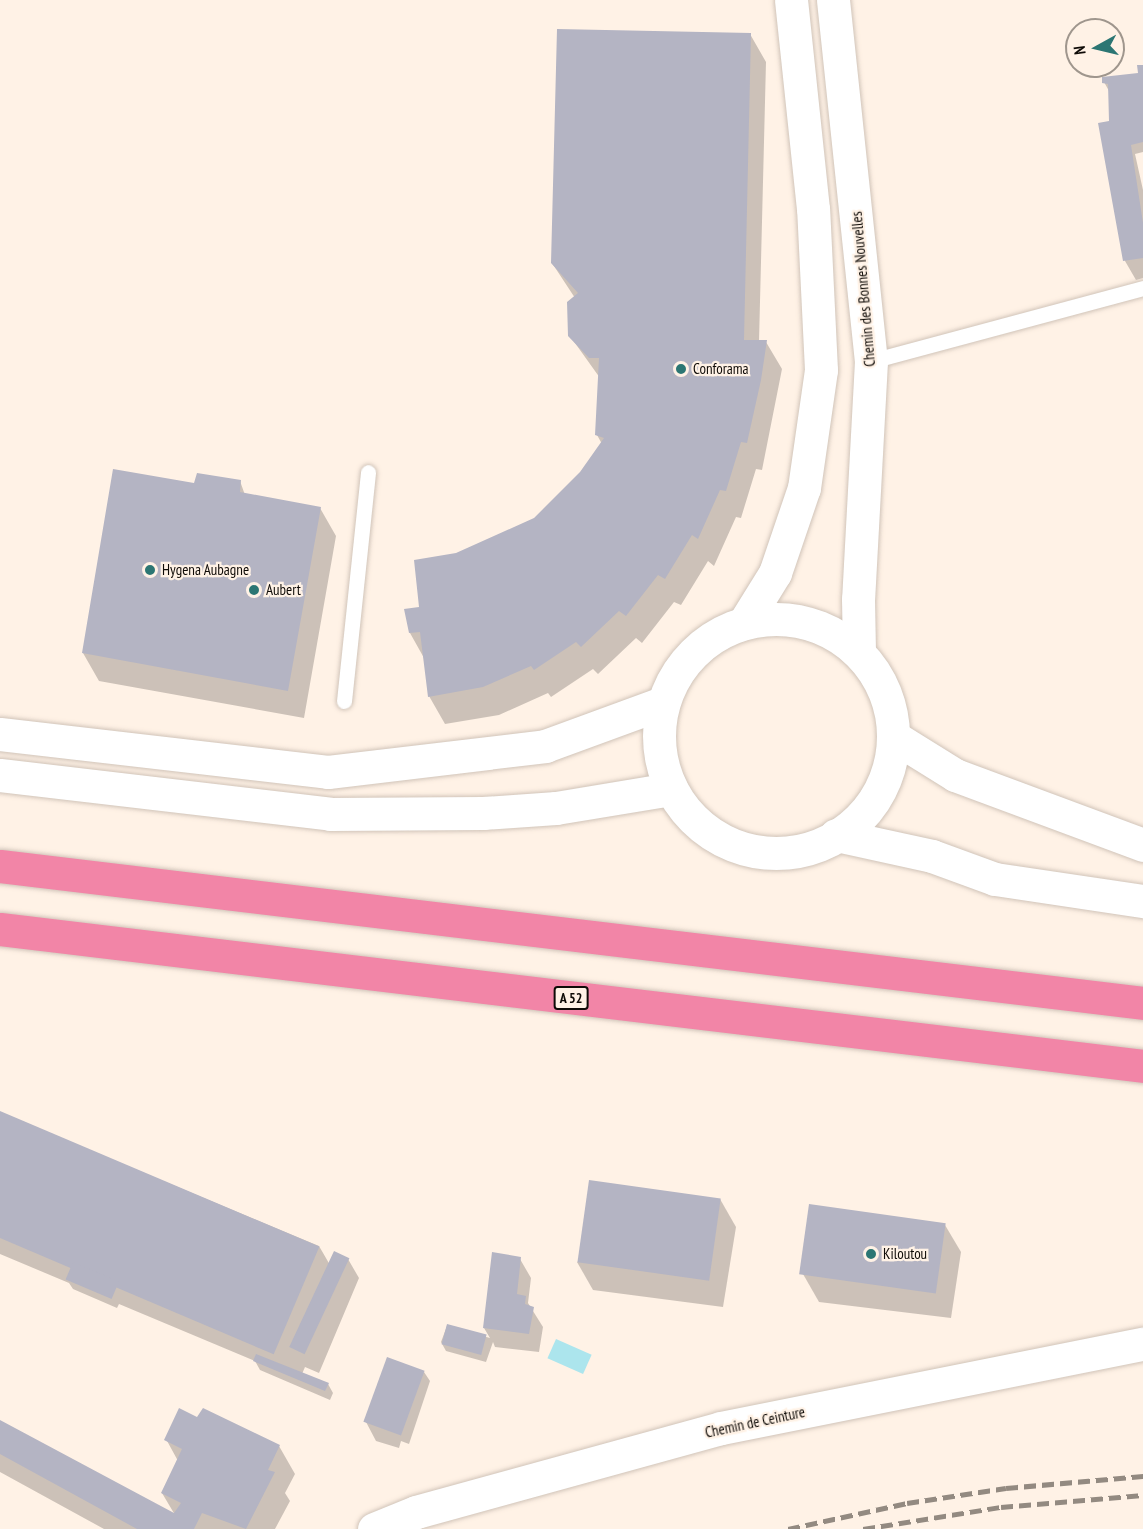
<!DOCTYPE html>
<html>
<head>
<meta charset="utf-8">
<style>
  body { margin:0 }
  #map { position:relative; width:1143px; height:1529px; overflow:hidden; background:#fff2e6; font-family:"PT Sans Narrow",sans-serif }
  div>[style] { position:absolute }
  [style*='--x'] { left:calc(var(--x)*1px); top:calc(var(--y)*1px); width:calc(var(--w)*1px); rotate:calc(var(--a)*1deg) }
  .water>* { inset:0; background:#ace5ed; transform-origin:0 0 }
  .shadow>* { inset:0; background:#0003 }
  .building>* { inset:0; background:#b4b4c3; transform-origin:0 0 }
  .roads { filter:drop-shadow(0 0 2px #d1c4b9) drop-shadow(0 0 2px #d1c4b9) }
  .lane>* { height:15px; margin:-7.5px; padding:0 7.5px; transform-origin:7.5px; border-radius:7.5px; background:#fff }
  .secondary>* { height:33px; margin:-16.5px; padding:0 16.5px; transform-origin:16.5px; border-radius:16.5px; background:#fff }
  .secondary>.ring { margin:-16.5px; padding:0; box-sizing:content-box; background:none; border:33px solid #fff; border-radius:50% }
  .highway>* { height:33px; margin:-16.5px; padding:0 16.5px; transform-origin:16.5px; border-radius:16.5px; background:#f285a7 }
  .rail>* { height:4.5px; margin-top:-2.25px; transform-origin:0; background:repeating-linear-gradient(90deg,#938a81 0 12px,transparent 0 18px) }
  .dots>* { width:16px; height:16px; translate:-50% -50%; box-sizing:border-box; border:3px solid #fff2e6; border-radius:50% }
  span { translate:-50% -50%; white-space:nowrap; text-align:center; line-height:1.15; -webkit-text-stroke:4.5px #fff2e6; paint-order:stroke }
  .shield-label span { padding:2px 4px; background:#fff2e6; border:2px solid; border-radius:4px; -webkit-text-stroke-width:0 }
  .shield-label { font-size:14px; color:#0f0b07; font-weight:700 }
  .street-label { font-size:15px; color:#0f0b07 }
  .poi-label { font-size:15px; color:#0f0b07 }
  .left { translate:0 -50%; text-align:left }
  .north { position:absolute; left:1065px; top:18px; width:60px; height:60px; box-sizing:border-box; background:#fff2e6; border:2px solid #9f968d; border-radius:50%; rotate:262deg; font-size:16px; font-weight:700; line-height:24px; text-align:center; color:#0f0b07 }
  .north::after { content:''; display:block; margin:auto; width:21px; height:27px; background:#2c7673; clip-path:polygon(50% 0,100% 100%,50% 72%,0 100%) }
</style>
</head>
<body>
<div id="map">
  <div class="water">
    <i style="left:556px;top:1339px;width:39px;height:21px;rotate:24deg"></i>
  </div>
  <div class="shadow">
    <i style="clip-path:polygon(750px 34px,766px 62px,759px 342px,766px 342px,782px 369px,762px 470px,756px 469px,741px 518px,736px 517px,714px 566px,708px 561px,681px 605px,674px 602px,642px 643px,636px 638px,598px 674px,593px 669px,551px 697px,548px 693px,499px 715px,445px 724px,429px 696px,424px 658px,410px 633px,406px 611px,420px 608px,457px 555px,535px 519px,582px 473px,602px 444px,597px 435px,600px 378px,570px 336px,575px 298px,552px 263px)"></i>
    <i style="clip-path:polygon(1143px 66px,1143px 152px,1135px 154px,1143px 190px,1143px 278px,1136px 280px,1125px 261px,1110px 176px,1109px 91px,1104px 82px,1139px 74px)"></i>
    <i style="clip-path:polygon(240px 481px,245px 495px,320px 508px,336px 536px,304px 718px,99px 681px,83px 653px,197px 486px)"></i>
    <i style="clip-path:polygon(0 1113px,319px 1246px,330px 1265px,348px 1259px,359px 1278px,319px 1373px,305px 1367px,302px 1374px,328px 1384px,333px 1393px,330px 1400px,260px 1370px,255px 1361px,119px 1304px,117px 1308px,73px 1289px,69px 1283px,0 1254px)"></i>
    <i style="clip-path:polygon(720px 1199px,736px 1227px,723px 1307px,593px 1290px,577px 1262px)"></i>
    <i style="clip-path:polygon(945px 1225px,961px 1252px,951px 1318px,819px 1302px,803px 1274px)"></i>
    <i style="clip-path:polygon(520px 1259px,531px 1278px,528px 1303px,543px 1327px,539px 1352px,495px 1347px,493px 1342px,486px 1362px,446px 1351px,441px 1342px,447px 1326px,490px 1338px,484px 1328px)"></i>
    <i style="clip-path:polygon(424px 1372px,430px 1381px,409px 1444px,401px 1441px,399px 1448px,376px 1441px,366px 1422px)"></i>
    <i style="clip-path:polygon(198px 1419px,279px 1446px,295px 1474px,285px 1493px,290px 1501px,275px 1529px,104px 1529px,0 1472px,0 1421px,175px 1515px,162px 1493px,178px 1461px,166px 1439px)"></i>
  </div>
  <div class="building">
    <i style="clip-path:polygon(557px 29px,751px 33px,744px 340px,767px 340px,761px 380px,747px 443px,741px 442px,726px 491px,720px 490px,698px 539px,692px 535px,665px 579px,658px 575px,626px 616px,619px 611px,581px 647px,576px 642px,534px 670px,531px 666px,483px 687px,428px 697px,420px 632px,409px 633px,404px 609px,419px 607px,414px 560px,456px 553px,534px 518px,580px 472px,604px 438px,595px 435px,599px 358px,589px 358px,568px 336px,567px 302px,578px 293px,551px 263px)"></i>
    <i style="clip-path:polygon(1137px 65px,1143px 65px,1143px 142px,1131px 145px,1143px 223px,1143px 258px,1123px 261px,1098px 123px,1109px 121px,1108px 84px,1102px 83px,1102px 77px,1138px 73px)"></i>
    <i style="clip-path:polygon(113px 469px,194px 483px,197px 473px,241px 480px,240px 492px,321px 507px,288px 691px,82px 653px)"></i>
    <i style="left:0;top:1111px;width:347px;height:117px;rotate:23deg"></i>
    <i style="left:589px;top:1180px;width:133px;height:83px;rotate:8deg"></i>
    <i style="left:809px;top:1204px;width:138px;height:71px;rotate:8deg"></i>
    <i style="left:334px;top:1251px;width:17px;height:106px;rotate:25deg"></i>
    <i style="clip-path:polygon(492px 1252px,521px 1257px,517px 1294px,526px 1296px,525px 1304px,534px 1307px,529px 1334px,483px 1328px)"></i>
    <i style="left:73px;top:1262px;width:50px;height:19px;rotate:23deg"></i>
    <i style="left:447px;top:1324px;width:41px;height:21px;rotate:15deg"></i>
    <i style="clip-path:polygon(256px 1354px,329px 1383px,325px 1391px,253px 1361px)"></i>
    <i style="left:387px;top:1357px;width:40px;height:69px;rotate:20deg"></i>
    <i style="clip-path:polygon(179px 1408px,197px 1417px,203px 1408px,280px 1445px,268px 1470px,275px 1472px,246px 1529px,202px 1513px,194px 1529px,137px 1529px,0 1454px,0 1420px,174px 1513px,181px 1503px,161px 1493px,182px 1449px,164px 1440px)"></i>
  </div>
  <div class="roads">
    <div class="lane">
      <i style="--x:871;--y:361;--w:282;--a:-15"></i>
      <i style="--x:344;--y:701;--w:230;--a:-84"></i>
    </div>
    <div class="secondary">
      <i style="--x:833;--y:0;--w:363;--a:84"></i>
      <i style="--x:871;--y:361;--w:238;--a:93.1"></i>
      <i style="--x:858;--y:599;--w:52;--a:88.9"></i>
      <i class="ring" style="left:659px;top:619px;width:201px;height:201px"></i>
      <i style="--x:744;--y:623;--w:59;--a:-58.2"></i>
      <i style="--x:775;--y:573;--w:90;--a:-71.2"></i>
      <i style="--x:804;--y:488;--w:119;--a:-81.8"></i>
      <i style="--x:821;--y:370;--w:161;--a:-92.8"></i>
      <i style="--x:813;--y:209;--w:210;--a:-96"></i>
      <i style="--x:0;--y:734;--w:330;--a:6.6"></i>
      <i style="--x:328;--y:772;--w:219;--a:-6.8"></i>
      <i style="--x:545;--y:746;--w:122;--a:-20.1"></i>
      <i style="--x:894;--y:737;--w:72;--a:31.9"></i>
      <i style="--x:955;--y:775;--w:201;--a:20.4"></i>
      <i style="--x:0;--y:775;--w:332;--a:6.7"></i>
      <i style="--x:330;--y:814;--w:153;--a:-0.4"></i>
      <i style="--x:483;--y:813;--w:73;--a:-3.9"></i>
      <i style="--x:556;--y:808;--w:117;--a:-9.4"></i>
      <i style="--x:836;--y:835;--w:98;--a:12.3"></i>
      <i style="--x:932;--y:856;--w:67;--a:20.1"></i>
      <i style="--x:995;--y:879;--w:150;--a:8.5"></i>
      <i style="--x:374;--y:1529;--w:45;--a:-22"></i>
      <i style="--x:416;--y:1512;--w:316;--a:-15.4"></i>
      <i style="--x:721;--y:1428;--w:430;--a:-11.3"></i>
    </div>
    <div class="highway">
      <i style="--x:0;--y:866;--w:1151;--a:6.83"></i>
      <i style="--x:0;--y:929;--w:1151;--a:6.83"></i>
    </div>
  </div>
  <div class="rail">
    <i style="--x:788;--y:1529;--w:122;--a:-12.3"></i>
    <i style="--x:907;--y:1503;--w:100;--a:-8.6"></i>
    <i style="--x:1006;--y:1488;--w:138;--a:-5"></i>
    <i style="--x:863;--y:1529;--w:140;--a:-9.1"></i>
    <i style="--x:1001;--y:1507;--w:143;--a:-4.8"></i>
  </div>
  <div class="dots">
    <i style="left:681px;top:369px;background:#2c7673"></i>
    <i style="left:150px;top:570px;background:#2c7673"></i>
    <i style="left:254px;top:590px;background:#2c7673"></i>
    <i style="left:871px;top:1254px;background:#2c7673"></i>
  </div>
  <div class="shield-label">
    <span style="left:571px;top:998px">A 52</span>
  </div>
  <div class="street-label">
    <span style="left:863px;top:289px;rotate:-95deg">Chemin des Bonnes Nouvelles</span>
    <span style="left:755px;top:1422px;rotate:-12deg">Chemin de Ceinture</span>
  </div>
  <div class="poi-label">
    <span class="left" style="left:693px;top:369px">Conforama</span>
    <span class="left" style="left:162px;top:570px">Hygena Aubagne</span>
    <span class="left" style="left:266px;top:590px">Aubert</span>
    <span class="left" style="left:883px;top:1254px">Kiloutou</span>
  </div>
  <div class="north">N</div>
</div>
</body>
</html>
